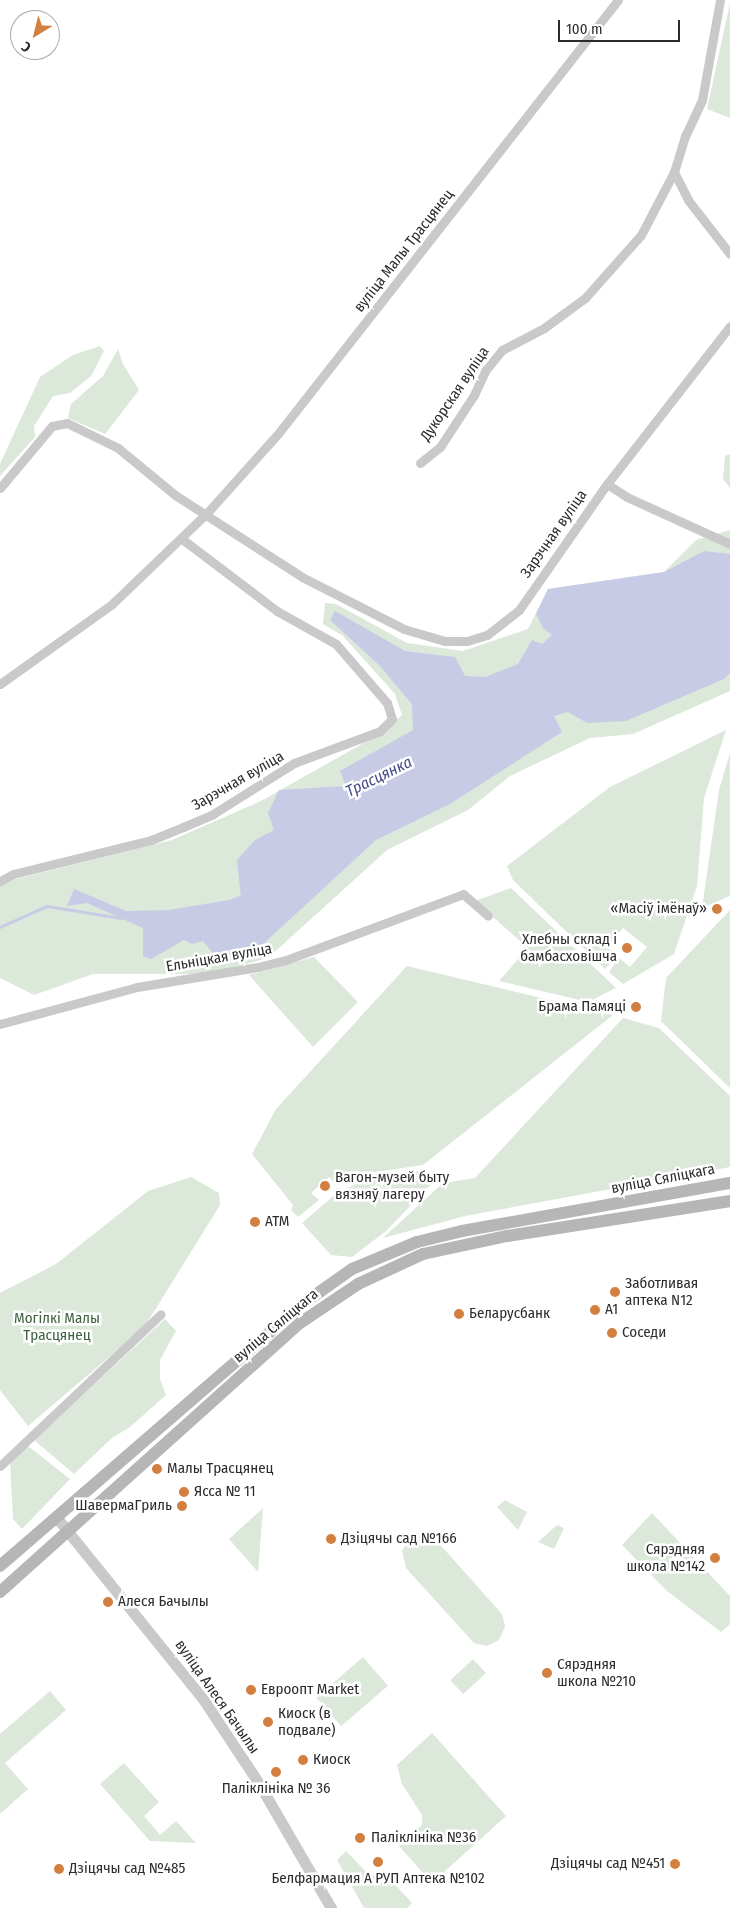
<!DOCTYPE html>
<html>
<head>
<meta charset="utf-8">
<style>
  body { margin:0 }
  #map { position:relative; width:730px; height:1908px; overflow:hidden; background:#fff; font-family:"Fira Sans Condensed",sans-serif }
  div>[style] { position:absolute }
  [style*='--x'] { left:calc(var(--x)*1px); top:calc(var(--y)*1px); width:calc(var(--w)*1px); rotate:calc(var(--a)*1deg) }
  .green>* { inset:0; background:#dbe8da; transform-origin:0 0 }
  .water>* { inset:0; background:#c8cbe6 }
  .stream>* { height:2.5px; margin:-1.25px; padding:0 1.25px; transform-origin:1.25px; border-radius:1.25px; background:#c8cbe6 }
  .minor>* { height:9px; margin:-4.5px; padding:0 4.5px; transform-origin:4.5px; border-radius:4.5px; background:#c9c9c9 }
  .tertiary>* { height:11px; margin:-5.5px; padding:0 5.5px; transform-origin:5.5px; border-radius:5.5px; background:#c9c9c9 }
  .secondary>* { height:12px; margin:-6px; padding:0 6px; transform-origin:6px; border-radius:6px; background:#b6b6b6 }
  .dots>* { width:14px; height:14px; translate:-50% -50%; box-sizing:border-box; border:2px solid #fff; border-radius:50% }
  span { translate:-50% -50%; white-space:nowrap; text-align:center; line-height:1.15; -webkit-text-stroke:5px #fff; paint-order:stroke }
  .street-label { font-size:15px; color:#2c2c2c }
  .poi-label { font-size:15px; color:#2c2c2c }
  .right { translate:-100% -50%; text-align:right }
  .left { translate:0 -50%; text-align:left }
  .park-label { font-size:15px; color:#3e6240 }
  .water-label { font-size:16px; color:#434a85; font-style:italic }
  .north { position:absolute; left:10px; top:10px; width:50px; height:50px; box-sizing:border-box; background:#fff; border:1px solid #ababab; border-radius:50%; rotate:216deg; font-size:14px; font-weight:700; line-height:20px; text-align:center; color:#2c2c2c }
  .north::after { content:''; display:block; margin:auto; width:18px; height:22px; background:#d27f3f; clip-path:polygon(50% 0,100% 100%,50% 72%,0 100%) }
  .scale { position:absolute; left:558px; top:20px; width:122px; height:22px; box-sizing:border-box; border:2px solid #2c2c2c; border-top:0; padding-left:6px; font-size:15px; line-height:18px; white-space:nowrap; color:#2c2c2c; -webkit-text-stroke:4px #fff; paint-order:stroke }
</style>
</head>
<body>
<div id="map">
  <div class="green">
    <i style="clip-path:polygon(730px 3px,730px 118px,707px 109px)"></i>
    <i style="clip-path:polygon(100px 346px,104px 351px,91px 376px,70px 393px,53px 396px,34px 426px,35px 437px,0 476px,0 464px,40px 377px,73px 355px)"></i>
    <i style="clip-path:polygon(118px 349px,123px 364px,139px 390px,105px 434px,68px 418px,71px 404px,103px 376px)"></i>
    <i style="clip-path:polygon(730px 454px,730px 488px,723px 479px,725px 456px)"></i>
    <i style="clip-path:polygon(730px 530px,730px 691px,633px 734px,590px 738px,510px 776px,468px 810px,387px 850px,268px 958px,210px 974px,93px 974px,34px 995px,0 978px,0 886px,16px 879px,172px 840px,261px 801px,385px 731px,402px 715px,395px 694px,343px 636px,323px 624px,325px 603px,336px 604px,407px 643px,463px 651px,528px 629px,548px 589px,664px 572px,696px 540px)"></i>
    <i style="clip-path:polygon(726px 730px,704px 798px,697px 886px,674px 954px,623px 984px,609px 972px,619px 958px,630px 967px,647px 947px,623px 928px,607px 947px,617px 956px,605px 969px,513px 880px,507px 866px,610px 787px)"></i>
    <i style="clip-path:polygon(730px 753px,730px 896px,702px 908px,719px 790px)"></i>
    <i style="clip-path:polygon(511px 888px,616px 988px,588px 1002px,499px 981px,528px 948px,475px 901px)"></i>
    <i style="clip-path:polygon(730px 910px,730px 1088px,661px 1021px,666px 978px)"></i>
    <i style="clip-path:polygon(314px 957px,358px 1002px,313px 1047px,249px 975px)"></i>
    <i style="clip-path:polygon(407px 966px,613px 1015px,423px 1165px,362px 1174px,337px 1185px,329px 1177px,311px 1193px,319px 1200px,298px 1217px,291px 1210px,293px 1205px,252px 1154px,276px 1109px)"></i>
    <i style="clip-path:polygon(623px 1018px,659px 1028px,730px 1096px,730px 1167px,465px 1216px,383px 1238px,443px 1183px,475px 1178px)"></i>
    <i style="clip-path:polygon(420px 1171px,441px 1174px,386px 1231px,352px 1257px,331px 1255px,302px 1223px,337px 1193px,360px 1182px,379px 1175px)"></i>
    <i style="clip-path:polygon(191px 1177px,219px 1193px,220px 1205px,155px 1310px,142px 1329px,28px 1426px,0 1390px,0 1293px,56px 1264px,148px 1191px)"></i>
    <i style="clip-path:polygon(165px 1319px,176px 1331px,160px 1360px,160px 1379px,166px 1395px,130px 1427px,112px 1438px,74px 1474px,34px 1440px)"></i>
    <i style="clip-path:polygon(28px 1446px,70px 1479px,22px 1529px,13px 1519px,10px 1462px)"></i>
    <i style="clip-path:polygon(505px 1500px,527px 1512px,518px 1530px,497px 1507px)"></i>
    <i style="clip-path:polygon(263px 1508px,258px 1572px,229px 1539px)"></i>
    <i style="clip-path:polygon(652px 1513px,730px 1596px,730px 1624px,721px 1632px,667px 1591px,622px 1545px)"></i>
    <i style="clip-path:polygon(557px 1525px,564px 1528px,554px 1549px,538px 1542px)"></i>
    <i style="clip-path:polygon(415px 1535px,435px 1539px,502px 1614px,505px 1627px,499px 1640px,487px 1646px,474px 1643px,406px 1568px,402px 1550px)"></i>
    <i style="left:363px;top:1657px;width:38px;height:62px;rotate:49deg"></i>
    <i style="left:473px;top:1659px;width:19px;height:31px;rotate:47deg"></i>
    <i style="clip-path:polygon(50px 1691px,66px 1710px,5px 1763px,28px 1789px,0 1814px,0 1734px)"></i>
    <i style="clip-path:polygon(432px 1733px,506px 1816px,432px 1883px,399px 1846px,422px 1825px,422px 1815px,402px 1784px,397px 1765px)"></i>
    <i style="clip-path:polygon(124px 1763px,159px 1802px,144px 1816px,160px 1835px,176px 1821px,196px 1843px,150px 1841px,100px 1784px)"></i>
    <i style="clip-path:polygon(346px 1851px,369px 1875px,387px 1876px,412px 1903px,407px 1908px,364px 1908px,337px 1860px)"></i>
  </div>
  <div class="water">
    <i style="clip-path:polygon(704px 551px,730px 554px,730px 673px,724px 679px,626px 721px,587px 723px,568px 712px,554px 716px,562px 732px,450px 804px,376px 840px,261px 946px,227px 955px,212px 952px,203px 941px,192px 944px,184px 940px,151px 959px,143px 956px,143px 928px,87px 903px,67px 906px,74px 889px,126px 911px,169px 910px,241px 898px,237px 860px,255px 840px,274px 830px,268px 813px,279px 790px,346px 786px,340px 771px,413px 730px,412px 704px,379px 665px,330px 620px,335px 611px,405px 651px,455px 657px,465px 676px,485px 677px,518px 664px,532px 640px,542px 644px,552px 635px,543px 628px,536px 614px,548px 589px,664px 572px)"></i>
  </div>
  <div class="stream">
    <i style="--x:232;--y:900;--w:12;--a:-20"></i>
    <i style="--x:0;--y:927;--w:51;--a:-24.1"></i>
    <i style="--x:47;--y:906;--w:75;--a:9.2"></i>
  </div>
  <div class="minor">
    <i style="--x:720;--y:0;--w:102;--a:100.2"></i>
    <i style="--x:702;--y:100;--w:40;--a:115"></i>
    <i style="--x:685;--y:136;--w:38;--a:107"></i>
    <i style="--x:674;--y:172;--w:31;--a:63"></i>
    <i style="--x:688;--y:200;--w:68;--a:52.1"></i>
    <i style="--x:420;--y:463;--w:26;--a:-39"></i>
    <i style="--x:440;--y:447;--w:62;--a:-56.8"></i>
    <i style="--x:474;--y:395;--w:26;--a:-65"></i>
    <i style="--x:485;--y:371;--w:27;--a:-51"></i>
    <i style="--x:502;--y:350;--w:47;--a:-27.6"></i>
    <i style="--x:544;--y:328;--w:51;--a:-36.2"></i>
    <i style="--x:585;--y:298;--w:84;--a:-48.4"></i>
    <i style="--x:641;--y:235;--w:71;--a:-62.4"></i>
    <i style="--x:607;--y:484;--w:24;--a:33"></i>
    <i style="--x:627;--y:497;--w:113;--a:24.5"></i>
    <i style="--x:0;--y:488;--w:81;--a:-50"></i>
    <i style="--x:52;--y:426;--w:15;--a:-11"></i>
    <i style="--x:67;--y:423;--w:57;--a:26.1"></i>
    <i style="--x:118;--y:448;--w:74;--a:39.5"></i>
    <i style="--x:175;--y:495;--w:151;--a:32.8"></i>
    <i style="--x:302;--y:577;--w:114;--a:27"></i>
    <i style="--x:404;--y:629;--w:43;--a:16.3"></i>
    <i style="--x:445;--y:641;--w:22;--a:0"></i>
    <i style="--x:467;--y:641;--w:21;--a:-17"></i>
    <i style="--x:487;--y:635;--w:41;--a:-38"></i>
    <i style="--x:519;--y:610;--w:154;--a:-55.1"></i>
    <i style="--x:607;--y:484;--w:200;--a:-52.1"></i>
    <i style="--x:0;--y:684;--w:138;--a:-35.5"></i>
    <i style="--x:112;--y:604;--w:130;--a:-43.8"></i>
    <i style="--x:206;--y:514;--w:106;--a:-48.1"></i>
    <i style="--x:277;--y:435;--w:553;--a:-51.91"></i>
    <i style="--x:0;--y:881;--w:15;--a:-28"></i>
    <i style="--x:13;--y:874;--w:142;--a:-13.8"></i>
    <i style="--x:151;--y:840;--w:35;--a:-22"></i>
    <i style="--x:183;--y:827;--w:33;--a:-23"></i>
    <i style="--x:213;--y:814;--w:96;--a:-32.2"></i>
    <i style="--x:294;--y:763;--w:92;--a:-20.4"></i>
    <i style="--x:380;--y:731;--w:17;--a:-45"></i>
    <i style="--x:392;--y:719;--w:17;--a:-107"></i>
    <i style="--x:387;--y:703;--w:78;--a:-130.8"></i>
    <i style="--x:336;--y:644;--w:68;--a:-150.8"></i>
    <i style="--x:277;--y:611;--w:119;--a:-142.8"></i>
    <i style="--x:0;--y:1024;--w:142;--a:-15.1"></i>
    <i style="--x:137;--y:987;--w:123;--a:-9.4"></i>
    <i style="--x:258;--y:967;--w:29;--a:-14"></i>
    <i style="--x:286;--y:960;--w:189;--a:-20.4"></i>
    <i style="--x:463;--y:894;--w:33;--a:41"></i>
    <i style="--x:0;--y:1466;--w:221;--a:-43.4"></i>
  </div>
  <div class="tertiary">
    <i style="--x:57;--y:1518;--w:233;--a:51.1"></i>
    <i style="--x:203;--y:1699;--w:100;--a:56.5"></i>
    <i style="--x:258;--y:1782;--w:146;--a:59.9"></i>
  </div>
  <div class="secondary">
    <i style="--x:0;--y:1566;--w:402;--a:-40.9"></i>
    <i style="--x:304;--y:1303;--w:59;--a:-35.3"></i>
    <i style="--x:352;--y:1269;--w:70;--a:-22.6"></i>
    <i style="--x:417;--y:1242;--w:46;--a:-13.7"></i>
    <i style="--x:462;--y:1231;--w:272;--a:-10.2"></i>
    <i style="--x:0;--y:1592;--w:403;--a:-41.9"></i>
    <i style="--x:300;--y:1323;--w:70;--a:-33.9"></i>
    <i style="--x:358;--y:1284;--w:72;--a:-24.8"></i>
    <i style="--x:423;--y:1254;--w:86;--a:-12.1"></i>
    <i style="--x:507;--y:1236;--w:226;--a:-8.9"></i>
  </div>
  <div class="dots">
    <i style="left:717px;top:909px;background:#d27f3f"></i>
    <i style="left:627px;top:948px;background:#d27f3f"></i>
    <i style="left:636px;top:1007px;background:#d27f3f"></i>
    <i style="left:325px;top:1186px;background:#d27f3f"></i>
    <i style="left:255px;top:1222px;background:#d27f3f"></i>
    <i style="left:615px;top:1292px;background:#d27f3f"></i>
    <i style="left:595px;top:1310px;background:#d27f3f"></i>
    <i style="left:459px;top:1314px;background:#d27f3f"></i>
    <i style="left:612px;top:1333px;background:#d27f3f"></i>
    <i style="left:157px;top:1469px;background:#d27f3f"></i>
    <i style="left:184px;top:1492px;background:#d27f3f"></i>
    <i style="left:182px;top:1506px;background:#d27f3f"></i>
    <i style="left:331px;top:1539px;background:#d27f3f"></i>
    <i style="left:715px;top:1558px;background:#d27f3f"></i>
    <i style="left:108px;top:1602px;background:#d27f3f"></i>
    <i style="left:547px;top:1673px;background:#d27f3f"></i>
    <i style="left:251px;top:1690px;background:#d27f3f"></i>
    <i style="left:268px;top:1722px;background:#d27f3f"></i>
    <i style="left:303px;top:1760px;background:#d27f3f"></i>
    <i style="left:276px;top:1772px;background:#d27f3f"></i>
    <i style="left:360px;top:1838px;background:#d27f3f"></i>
    <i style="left:378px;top:1862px;background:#d27f3f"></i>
    <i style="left:675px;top:1864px;background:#d27f3f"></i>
    <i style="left:59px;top:1869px;background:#d27f3f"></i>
  </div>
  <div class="street-label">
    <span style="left:404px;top:251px;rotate:-52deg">вуліца Малы Трасцянец</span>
    <span style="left:455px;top:394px;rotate:-56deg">Дукорская вуліца</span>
    <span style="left:554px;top:534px;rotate:-55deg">Зарэчная вуліца</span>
    <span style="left:238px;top:781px;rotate:-30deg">Зарэчная вуліца</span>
    <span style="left:219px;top:958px;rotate:-10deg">Ельніцкая вуліца</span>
    <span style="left:663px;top:1179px;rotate:-11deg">вуліца Сяліцкага</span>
    <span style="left:276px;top:1326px;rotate:-40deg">вуліца Сяліцкага</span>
    <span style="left:217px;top:1697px;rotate:55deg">вуліца Алеся Бачылы</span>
  </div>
  <div class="poi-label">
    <span class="right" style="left:707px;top:909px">«Масіў імёнаў»</span>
    <span class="right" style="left:617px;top:948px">Хлебны склад і<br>бамбасховішча</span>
    <span class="right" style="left:626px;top:1007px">Брама Памяці</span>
    <span class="left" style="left:335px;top:1186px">Вагон-музей быту<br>вязняў лагеру</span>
    <span class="left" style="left:265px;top:1222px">АТМ</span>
    <span class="left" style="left:625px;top:1292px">Заботливая<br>аптека N12</span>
    <span class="left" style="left:605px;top:1310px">A1</span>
    <span class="left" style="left:469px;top:1314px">Беларусбанк</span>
    <span class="left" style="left:622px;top:1333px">Соседи</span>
    <span class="left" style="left:167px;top:1469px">Малы Трасцянец</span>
    <span class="left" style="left:194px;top:1492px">Ясса № 11</span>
    <span class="right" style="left:172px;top:1506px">ШавермаГриль</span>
    <span class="left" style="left:341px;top:1539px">Дзіцячы сад №166</span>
    <span class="right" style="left:705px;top:1558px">Сярэдняя<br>школа №142</span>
    <span class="left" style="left:118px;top:1602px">Алеся Бачылы</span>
    <span class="left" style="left:557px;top:1673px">Сярэдняя<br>школа №210</span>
    <span class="left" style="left:261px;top:1690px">Евроопт Market</span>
    <span class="left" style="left:278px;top:1722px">Киоск (в<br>подвале)</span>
    <span class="left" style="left:313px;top:1760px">Киоск</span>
    <span style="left:276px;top:1789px">Паліклініка № 36</span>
    <span class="left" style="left:371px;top:1838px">Паліклініка №36</span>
    <span class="right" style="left:665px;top:1864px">Дзіцячы сад №451</span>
    <span class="left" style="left:69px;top:1869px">Дзіцячы сад №485</span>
    <span style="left:378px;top:1879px">Белфармация А РУП Аптека №102</span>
  </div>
  <div class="park-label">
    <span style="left:57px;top:1327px">Могілкі Малы<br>Трасцянец</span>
  </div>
  <div class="water-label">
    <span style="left:379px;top:777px;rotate:-26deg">Трасцянка</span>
  </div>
  <div class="north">С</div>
  <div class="scale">100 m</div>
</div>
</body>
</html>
